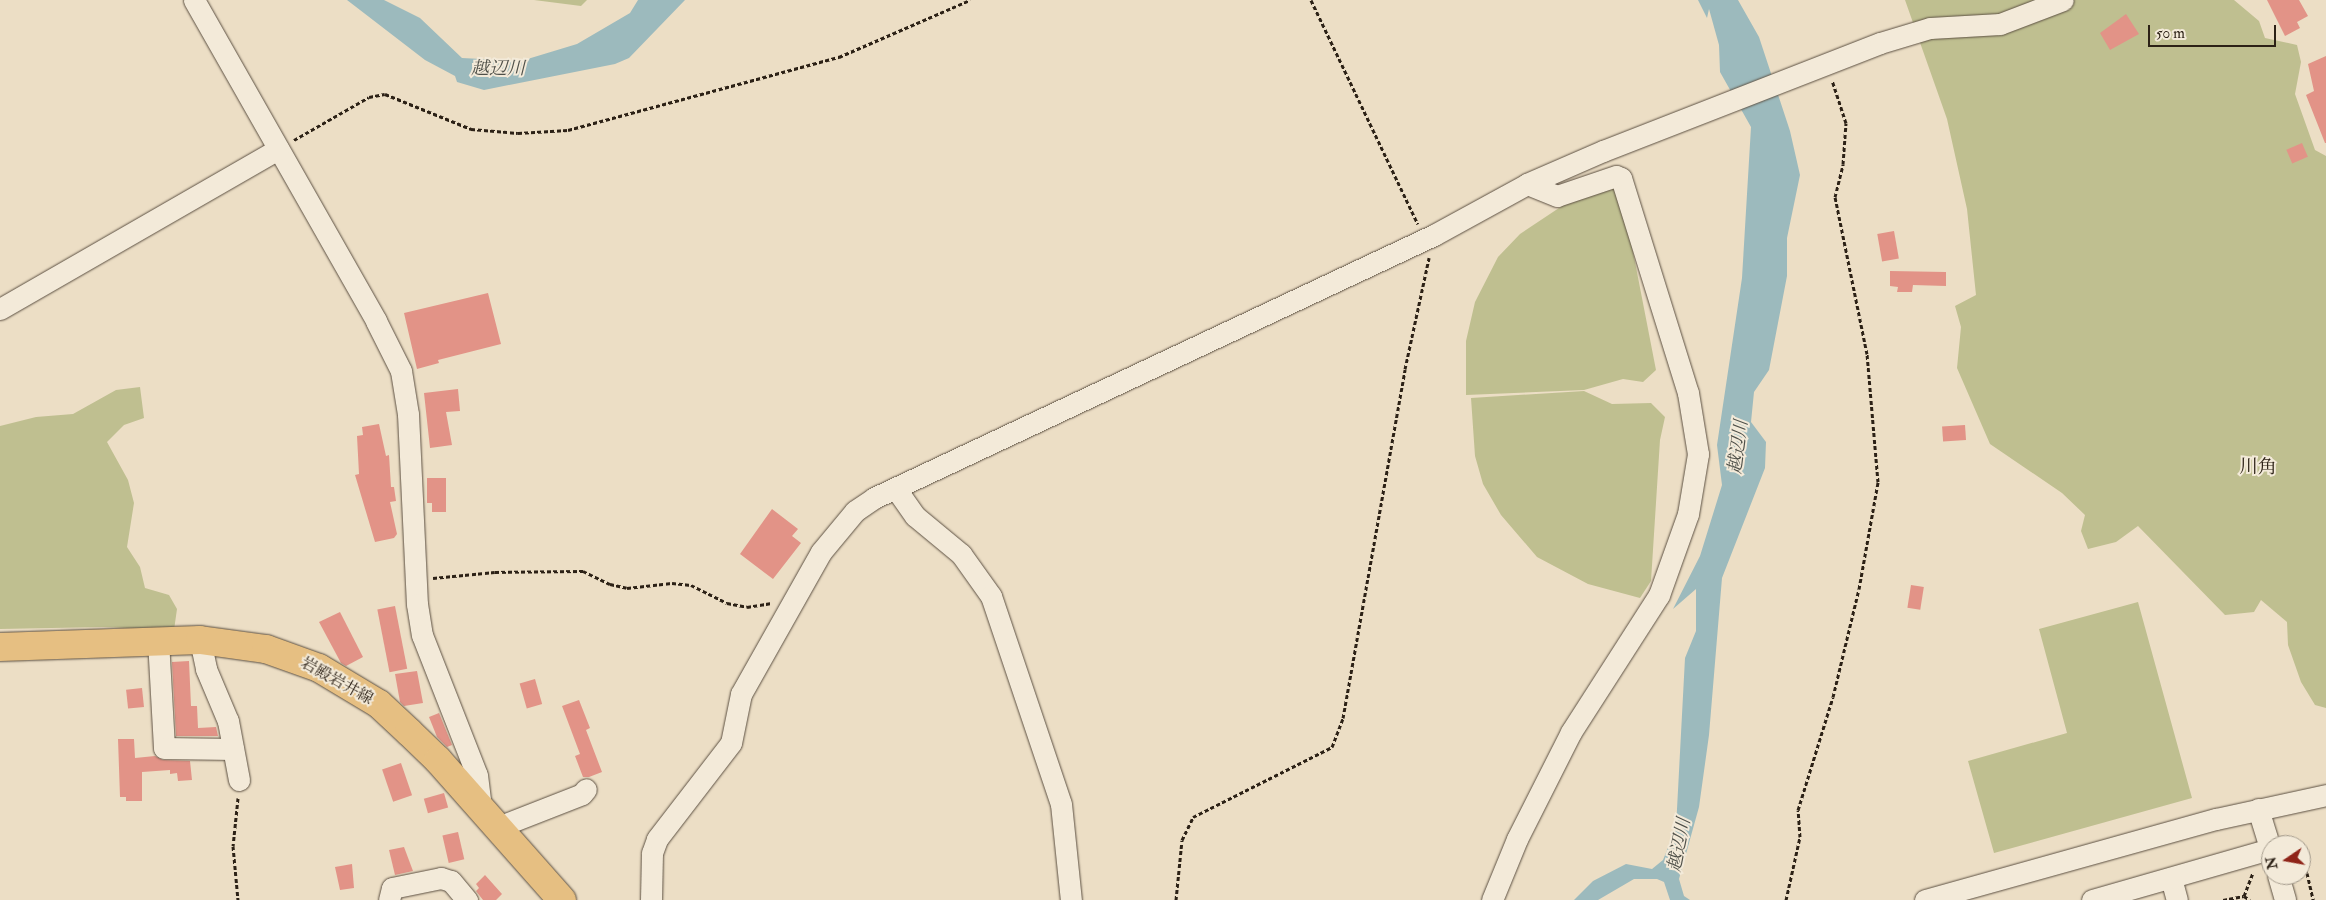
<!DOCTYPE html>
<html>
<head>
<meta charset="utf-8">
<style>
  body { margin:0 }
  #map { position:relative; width:2326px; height:900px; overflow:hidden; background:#ecdec5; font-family:"IM FELL Double Pica","Noto Serif JP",serif }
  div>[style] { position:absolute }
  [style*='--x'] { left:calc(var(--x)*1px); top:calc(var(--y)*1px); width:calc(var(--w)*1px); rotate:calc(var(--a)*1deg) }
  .green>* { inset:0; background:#bfbf90 }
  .water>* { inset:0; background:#9cbabd }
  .building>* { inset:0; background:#e29387; transform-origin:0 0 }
  .path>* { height:3px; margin-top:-1.5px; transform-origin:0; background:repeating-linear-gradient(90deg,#2c2116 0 4px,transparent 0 6.5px) }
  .roads { filter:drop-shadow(0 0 1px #5c5042) drop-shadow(0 0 1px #5c5042) }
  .minor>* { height:21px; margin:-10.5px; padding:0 10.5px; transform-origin:10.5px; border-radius:10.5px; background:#f3ead9 }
  .major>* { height:28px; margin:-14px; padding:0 14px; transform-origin:14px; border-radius:14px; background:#e6bf82 }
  span { translate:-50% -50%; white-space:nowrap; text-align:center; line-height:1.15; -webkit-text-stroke:4px #f3ead9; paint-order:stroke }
  .street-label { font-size:16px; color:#2c2116 }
  .water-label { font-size:18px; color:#4e4f48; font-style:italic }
  .quarter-label { font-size:19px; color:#2c2116 }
  .north { position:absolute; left:2261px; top:835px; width:50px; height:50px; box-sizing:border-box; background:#f3ead9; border:1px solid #a39a8b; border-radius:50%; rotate:258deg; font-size:14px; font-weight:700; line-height:20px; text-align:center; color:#2c2116 }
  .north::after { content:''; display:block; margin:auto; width:18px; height:22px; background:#8f2418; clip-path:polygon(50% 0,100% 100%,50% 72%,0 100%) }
  .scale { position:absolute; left:2148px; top:25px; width:128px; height:22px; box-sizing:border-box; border:2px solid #2c2116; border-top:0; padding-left:6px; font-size:15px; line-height:18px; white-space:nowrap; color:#2c2116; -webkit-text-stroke:4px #f3ead9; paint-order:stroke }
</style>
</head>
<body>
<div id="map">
  <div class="green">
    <i style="clip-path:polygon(534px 0,587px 0,581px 6px)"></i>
    <i style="clip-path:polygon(1905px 0,2234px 0,2259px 21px,2265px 38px,2297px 45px,2301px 62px,2295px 94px,2315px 150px,2326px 156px,2326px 708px,2315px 705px,2301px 682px,2288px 645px,2287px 622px,2261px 600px,2254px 612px,2225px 615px,2138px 526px,2116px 542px,2088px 549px,2081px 531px,2085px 515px,2062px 493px,1990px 444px,1957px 368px,1961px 327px,1955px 306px,1976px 295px,1967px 209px,1947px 119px)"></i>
    <i style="clip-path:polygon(1608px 186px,1621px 190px,1656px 370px,1643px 382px,1623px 379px,1584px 390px,1466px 395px,1466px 341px,1475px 302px,1498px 257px,1520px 234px,1562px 206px)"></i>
    <i style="clip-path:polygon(140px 387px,144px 418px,124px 425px,107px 442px,128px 480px,134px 503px,127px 547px,140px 567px,145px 588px,169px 595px,177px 609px,174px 630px,103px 627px,0 629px,0 426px,36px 417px,73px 414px,116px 390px)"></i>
    <i style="clip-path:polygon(1584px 391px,1612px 404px,1651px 403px,1665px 417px,1660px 440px,1651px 581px,1640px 598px,1588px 584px,1537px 557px,1501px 515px,1483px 484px,1475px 456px,1471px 398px)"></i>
    <i style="clip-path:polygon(2138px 602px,2192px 798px,1994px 853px,1968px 761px,2067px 733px,2039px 629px)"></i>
  </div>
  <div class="water">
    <i style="clip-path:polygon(347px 0,384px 0,420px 18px,462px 58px,521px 61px,577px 44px,630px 13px,638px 0,685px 0,629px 58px,615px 64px,484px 90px,457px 82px,455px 76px,425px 60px)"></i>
    <i style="clip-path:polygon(1698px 0,1738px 0,1759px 37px,1790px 131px,1800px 175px,1787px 238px,1787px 276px,1769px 370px,1754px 392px,1751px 422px,1766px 442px,1765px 468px,1722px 578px,1709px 735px,1699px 807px,1679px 879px,1684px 896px,1690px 900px,1670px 900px,1664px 882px,1657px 879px,1634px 879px,1598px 900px,1574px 900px,1593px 881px,1626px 864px,1652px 869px,1663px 860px,1676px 828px,1685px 658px,1696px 631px,1696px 589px,1673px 609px,1700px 556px,1722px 485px,1717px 445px,1742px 278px,1751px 127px,1720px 72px,1719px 45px,1709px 9px,1707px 18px)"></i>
  </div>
  <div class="building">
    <i style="clip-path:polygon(2267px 0,2299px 0,2308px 16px,2297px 22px,2300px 28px,2285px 36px)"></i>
    <i style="clip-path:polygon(2126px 14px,2139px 34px,2110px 50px,2100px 33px)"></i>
    <i style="clip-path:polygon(2326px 56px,2326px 143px,2325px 143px,2306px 95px,2314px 91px,2308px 64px)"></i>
    <i style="left:2302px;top:143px;width:15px;height:17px;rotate:67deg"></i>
    <i style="left:1894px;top:231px;width:28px;height:17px;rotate:80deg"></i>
    <i style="clip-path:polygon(1890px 271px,1946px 272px,1946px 286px,1913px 285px,1912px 292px,1897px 292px,1898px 287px,1890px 286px)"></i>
    <i style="clip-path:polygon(488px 293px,501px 344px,438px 360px,439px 363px,417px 369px,404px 313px)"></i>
    <i style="clip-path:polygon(458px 389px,460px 411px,446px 412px,452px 445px,430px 448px,424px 393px)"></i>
    <i style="clip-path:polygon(379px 424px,386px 456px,389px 455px,391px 487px,394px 487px,396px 501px,390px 502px,397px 534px,394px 538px,375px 542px,355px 475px,359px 474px,357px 436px,363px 435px,362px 427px)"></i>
    <i style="left:1965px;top:425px;width:15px;height:23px;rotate:86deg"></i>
    <i style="clip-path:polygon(427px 478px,446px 478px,446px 512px,432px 512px,432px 503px,427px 503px)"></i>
    <i style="clip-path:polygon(772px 509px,798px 529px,792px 536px,801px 543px,773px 579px,740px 554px)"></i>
    <i style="left:1911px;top:585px;width:13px;height:23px;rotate:9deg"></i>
    <i style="left:395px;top:606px;width:64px;height:18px;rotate:79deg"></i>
    <i style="clip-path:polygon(340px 612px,363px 657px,346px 666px,341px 663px,319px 622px)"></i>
    <i style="clip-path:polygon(189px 661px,191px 706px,197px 706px,198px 728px,216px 727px,218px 736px,176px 736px,172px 662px)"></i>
    <i style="clip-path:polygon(417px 671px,423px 703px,404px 706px,400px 702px,395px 674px)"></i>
    <i style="left:535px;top:679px;width:26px;height:16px;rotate:74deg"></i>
    <i style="left:142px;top:688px;width:19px;height:16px;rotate:84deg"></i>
    <i style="clip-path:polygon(579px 700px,590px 728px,586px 730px,602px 772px,589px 777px,583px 777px,575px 756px,580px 754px,562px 706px)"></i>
    <i style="clip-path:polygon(439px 713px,452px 745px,447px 747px,437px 737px,429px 717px)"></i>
    <i style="clip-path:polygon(118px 739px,134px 739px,135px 758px,155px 756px,163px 760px,190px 761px,192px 780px,178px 781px,177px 773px,170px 774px,170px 770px,142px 772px,142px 801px,126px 801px,126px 797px,120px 797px)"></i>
    <i style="left:401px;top:763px;width:34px;height:20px;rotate:71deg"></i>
    <i style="left:444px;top:793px;width:15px;height:21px;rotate:74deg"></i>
    <i style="left:458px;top:832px;width:28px;height:16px;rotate:77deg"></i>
    <i style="clip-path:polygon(404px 847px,413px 871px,395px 875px,389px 850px)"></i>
    <i style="clip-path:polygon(352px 864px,354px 888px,340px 890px,335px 867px)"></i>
    <i style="clip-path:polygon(485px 875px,502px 894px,496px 900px,483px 900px,476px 891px,479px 888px,476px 884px)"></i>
  </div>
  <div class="path">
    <i style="--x:1311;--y:0;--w:248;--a:64.5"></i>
    <i style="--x:294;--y:140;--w:86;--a:-29.8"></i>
    <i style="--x:369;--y:97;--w:16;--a:-11"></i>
    <i style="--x:385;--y:94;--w:93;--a:22.1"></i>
    <i style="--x:471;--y:129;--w:47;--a:4.9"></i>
    <i style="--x:518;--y:133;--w:50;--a:-3.4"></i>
    <i style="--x:568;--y:130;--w:281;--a:-15.1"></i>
    <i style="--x:839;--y:57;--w:143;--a:-23.5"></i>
    <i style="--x:433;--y:578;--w:62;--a:-5.5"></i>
    <i style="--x:495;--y:572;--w:88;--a:-0.7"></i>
    <i style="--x:583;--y:571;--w:30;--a:26"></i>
    <i style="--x:610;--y:584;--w:17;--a:13"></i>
    <i style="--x:627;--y:588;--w:45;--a:-6.3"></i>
    <i style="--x:672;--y:583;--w:19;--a:6"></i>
    <i style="--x:691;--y:585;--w:40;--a:26.6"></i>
    <i style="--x:727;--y:603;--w:20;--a:11"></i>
    <i style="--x:747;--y:607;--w:25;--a:-9"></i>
    <i style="--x:238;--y:798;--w:48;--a:95.9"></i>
    <i style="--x:233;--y:846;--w:54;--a:84.7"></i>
    <i style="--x:2301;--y:866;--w:9;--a:49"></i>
    <i style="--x:2307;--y:873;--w:28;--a:77"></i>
    <i style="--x:2244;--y:896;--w:25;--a:-69"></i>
    <i style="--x:1176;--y:900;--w:60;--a:-84.3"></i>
    <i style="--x:1182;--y:840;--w:25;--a:-64"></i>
    <i style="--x:1193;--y:817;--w:156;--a:-26.7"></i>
    <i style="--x:1332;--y:747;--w:31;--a:-69"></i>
    <i style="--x:1343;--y:718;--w:354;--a:-79.9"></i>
    <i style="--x:1405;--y:369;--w:114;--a:-77.8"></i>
    <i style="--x:1786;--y:900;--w:65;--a:-77.5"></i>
    <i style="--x:1800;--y:837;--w:27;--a:-94"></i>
    <i style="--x:1798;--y:810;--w:118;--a:-72.8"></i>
    <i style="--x:1833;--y:697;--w:111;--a:-76.5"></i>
    <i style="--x:1859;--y:589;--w:109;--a:-79.9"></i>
    <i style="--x:1878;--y:482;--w:128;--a:-94.9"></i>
    <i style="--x:1867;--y:354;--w:160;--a:-101.5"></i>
    <i style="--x:1835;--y:197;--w:34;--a:-76"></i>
    <i style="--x:1843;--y:164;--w:41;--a:-85.8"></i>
    <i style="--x:1846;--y:123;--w:45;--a:-108"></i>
    <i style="--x:2223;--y:900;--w:21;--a:-11"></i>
    <i style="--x:2244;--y:896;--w:7;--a:34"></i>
  </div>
  <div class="roads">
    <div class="minor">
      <i style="--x:194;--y:0;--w:369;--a:60.4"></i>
      <i style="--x:376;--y:321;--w:56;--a:63.4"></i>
      <i style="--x:401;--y:371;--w:44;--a:80.8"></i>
      <i style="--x:408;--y:414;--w:190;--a:87.3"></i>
      <i style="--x:417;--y:604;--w:31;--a:81"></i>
      <i style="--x:422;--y:635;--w:150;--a:68.6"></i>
      <i style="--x:477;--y:775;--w:32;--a:83"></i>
      <i style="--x:0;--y:309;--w:321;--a:-29.9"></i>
      <i style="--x:896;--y:489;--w:33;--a:55"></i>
      <i style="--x:915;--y:516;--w:60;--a:39.6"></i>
      <i style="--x:961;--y:554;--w:52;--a:54.5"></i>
      <i style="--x:991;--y:596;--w:219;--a:71.4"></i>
      <i style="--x:1061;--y:804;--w:97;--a:84.1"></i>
      <i style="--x:158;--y:640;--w:108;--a:86.8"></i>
      <i style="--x:164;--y:748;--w:69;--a:0.8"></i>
      <i style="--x:200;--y:640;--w:30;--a:78"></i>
      <i style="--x:206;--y:669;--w:56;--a:67.1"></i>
      <i style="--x:228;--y:721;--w:60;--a:79.4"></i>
      <i style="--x:2258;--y:809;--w:44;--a:72.8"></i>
      <i style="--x:498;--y:827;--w:90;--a:-21.4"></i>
      <i style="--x:582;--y:794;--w:6;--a:-51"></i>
      <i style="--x:2278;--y:875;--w:26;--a:74"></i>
      <i style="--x:2171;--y:878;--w:23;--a:75"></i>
      <i style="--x:389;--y:900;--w:12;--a:-76"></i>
      <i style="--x:392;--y:888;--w:50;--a:-11.5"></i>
      <i style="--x:441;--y:878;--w:10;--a:17"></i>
      <i style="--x:451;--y:881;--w:25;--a:50"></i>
      <i style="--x:651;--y:900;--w:47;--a:-88.8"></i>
      <i style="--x:652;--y:853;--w:15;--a:-70"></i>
      <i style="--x:657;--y:839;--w:121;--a:-52.4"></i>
      <i style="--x:731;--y:743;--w:50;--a:-78.5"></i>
      <i style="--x:741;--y:694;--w:163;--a:-60.6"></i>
      <i style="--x:821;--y:552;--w:53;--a:-50.3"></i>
      <i style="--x:855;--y:511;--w:23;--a:-34"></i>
      <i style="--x:874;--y:498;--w:619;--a:-25.16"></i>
      <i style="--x:1434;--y:235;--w:106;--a:-28.7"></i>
      <i style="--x:1527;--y:184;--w:83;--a:-23.5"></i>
      <i style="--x:1603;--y:151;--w:297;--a:-21.3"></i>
      <i style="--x:1880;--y:43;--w:52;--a:-16.7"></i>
      <i style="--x:1930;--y:28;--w:70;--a:-3.3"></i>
      <i style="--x:2000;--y:24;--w:67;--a:-20.9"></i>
      <i style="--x:1492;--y:900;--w:66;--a:-67.7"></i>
      <i style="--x:1517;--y:839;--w:120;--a:-63.2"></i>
      <i style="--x:1571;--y:732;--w:163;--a:-57.3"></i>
      <i style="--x:1659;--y:595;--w:86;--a:-70.3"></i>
      <i style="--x:1688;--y:514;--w:61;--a:-80.5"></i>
      <i style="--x:1698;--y:454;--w:62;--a:-99.3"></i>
      <i style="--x:1688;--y:393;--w:225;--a:-107.3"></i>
      <i style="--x:1621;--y:178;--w:5;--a:-158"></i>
      <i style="--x:1616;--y:176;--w:62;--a:161.3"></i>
      <i style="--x:1557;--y:196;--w:32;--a:-158"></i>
      <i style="--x:1925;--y:900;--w:302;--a:-15.6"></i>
      <i style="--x:2216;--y:819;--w:113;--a:-12.3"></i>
      <i style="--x:2092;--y:900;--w:185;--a:-16"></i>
    </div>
    <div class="major">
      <i style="--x:0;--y:647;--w:200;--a:-2"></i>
      <i style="--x:200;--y:640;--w:67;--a:7.8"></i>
      <i style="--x:266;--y:649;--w:56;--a:19.7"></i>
      <i style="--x:319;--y:668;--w:70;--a:31"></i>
      <i style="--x:379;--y:704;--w:41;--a:43"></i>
      <i style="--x:409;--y:732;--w:40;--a:44"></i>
      <i style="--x:438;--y:760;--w:187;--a:48.5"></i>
    </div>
  </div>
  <div class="street-label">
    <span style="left:337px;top:681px;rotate:29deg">岩殿岩井線</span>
  </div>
  <div class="water-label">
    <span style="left:498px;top:69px">越辺川</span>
    <span style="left:1739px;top:447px;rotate:-83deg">越辺川</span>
    <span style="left:1680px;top:845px;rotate:-79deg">越辺川</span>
  </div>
  <div class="quarter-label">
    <span style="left:2258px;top:468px">川角</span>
  </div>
  <div class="north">N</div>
  <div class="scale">50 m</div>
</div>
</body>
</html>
